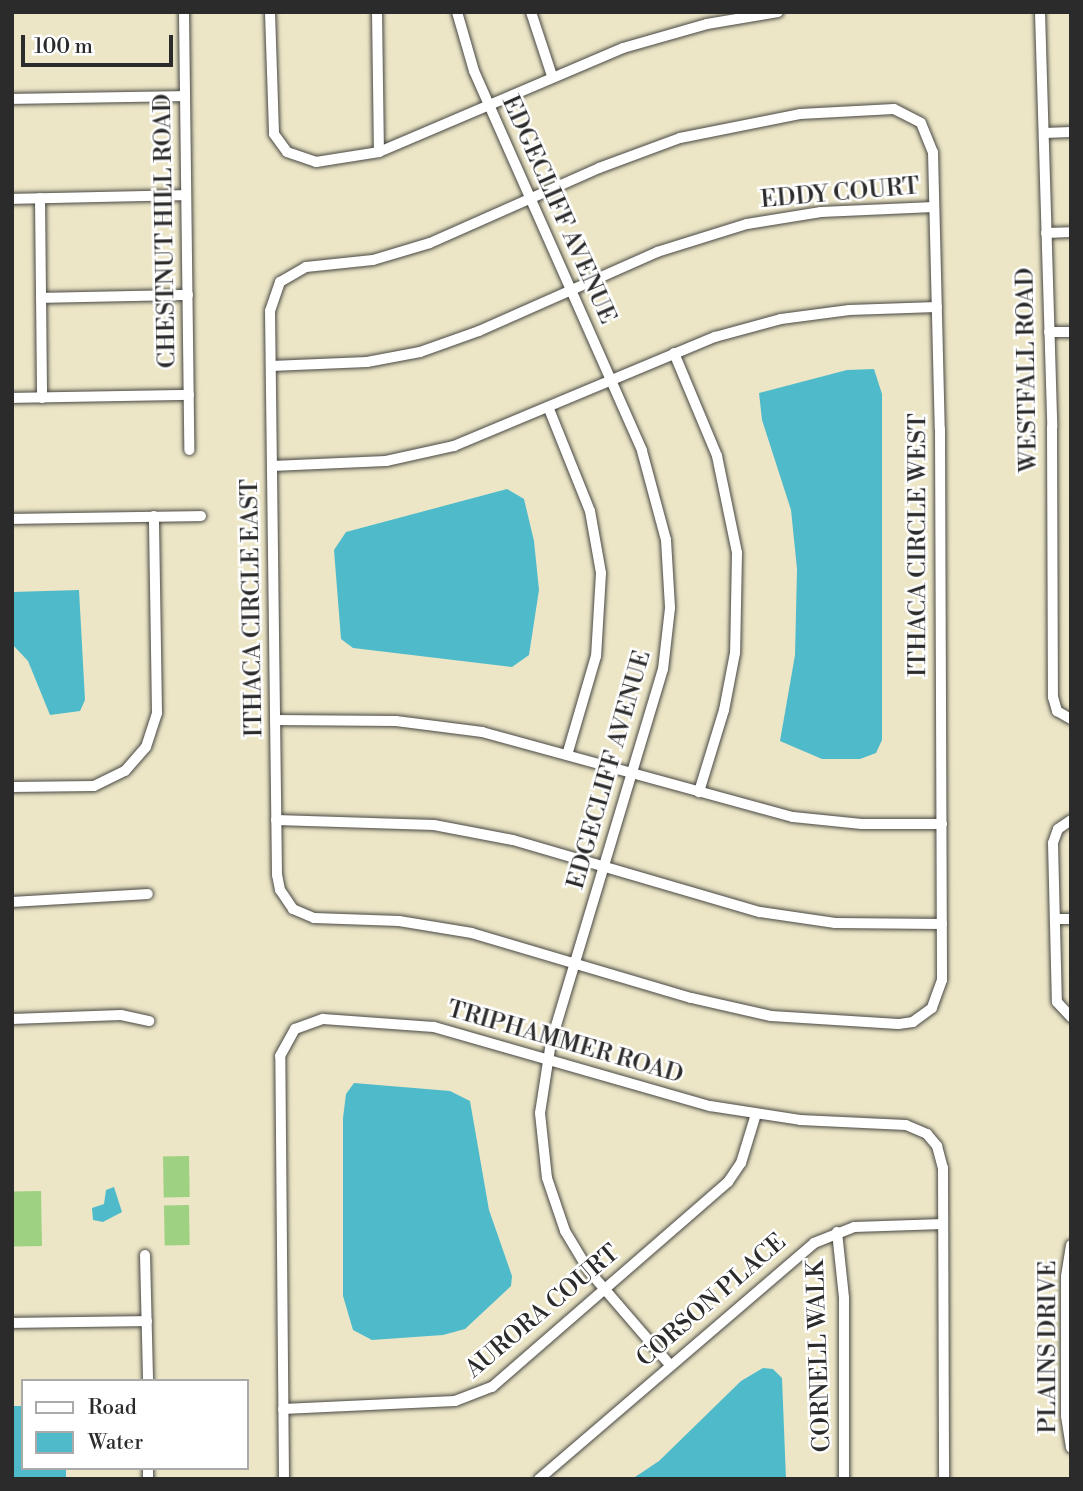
<!DOCTYPE html>
<html>
<head>
<meta charset="utf-8">
<style>
  body { margin:0 }
  #map { position:relative; width:1083px; height:1491px; overflow:hidden; background:#ece6c7; font-family:"Libre Bodoni",serif }
  div>[style] { position:absolute }
  [style*='--x'] { left:calc(var(--x)*1px); top:calc(var(--y)*1px); width:calc(var(--w)*1px); rotate:calc(var(--a)*1deg) }
  .green>* { inset:0; background:#9ed181; transform-origin:0 0 }
  .water>* { inset:0; background:#4fbbca }
  .roads { filter:drop-shadow(0 0 2px #484742) drop-shadow(0 0 2px #484742) }
  .minor>* { height:10px; margin:-5px; padding:0 5px; transform-origin:5px; border-radius:5px; background:#fff }
  span { translate:-50% -50%; white-space:nowrap; text-align:center; line-height:1.15; -webkit-text-stroke:5px #fff; paint-order:stroke }
  .street-label { font-size:24px; color:#2b2b2b }
  .frame { position:absolute; inset:0; border:14px solid #2b2b2b; pointer-events:none }
  .legend { position:absolute; left:21px; top:1379px; width:228px; height:91px; box-sizing:border-box; background:#fff; border:2px solid #aaa; margin:0; padding:9px 12px; list-style:none; font-size:21px; color:#2b2b2b }
  .legend li { display:flex; align-items:center; gap:14px; height:35px }
  .legend b { width:35px; border:2px solid #aaa }
  .scale { position:absolute; left:21px; top:35px; width:152px; height:32px; box-sizing:border-box; border:4px solid #2b2b2b; border-top:0; padding-left:9px; font-size:21px; line-height:24px; white-space:nowrap; color:#2b2b2b; -webkit-text-stroke:5px #fff; paint-order:stroke }
</style>
</head>
<body>
<div id="map">
  <div class="green">
    <i style="left:189px;top:1156px;width:41px;height:26px;rotate:89deg"></i>
    <i style="left:41px;top:1191px;width:55px;height:29px;rotate:89deg"></i>
    <i style="left:189px;top:1205px;width:40px;height:25px;rotate:89deg"></i>
  </div>
  <div class="water">
    <i style="clip-path:polygon(874px 369px,882px 394px,882px 740px,876px 753px,860px 759px,822px 759px,780px 741px,795px 655px,797px 569px,791px 510px,762px 420px,759px 393px,847px 370px)"></i>
    <i style="clip-path:polygon(507px 489px,524px 499px,534px 541px,539px 590px,529px 655px,512px 667px,353px 648px,341px 639px,334px 550px,346px 532px)"></i>
    <i style="clip-path:polygon(79px 590px,85px 700px,80px 711px,50px 715px,28px 661px,12px 644px,12px 592px)"></i>
    <i style="clip-path:polygon(354px 1083px,450px 1091px,470px 1101px,489px 1210px,512px 1276px,511px 1286px,465px 1329px,443px 1335px,372px 1340px,353px 1330px,343px 1296px,343px 1118px,346px 1094px)"></i>
    <i style="clip-path:polygon(114px 1187px,122px 1212px,103px 1222px,93px 1220px,92px 1208px,104px 1204px,106px 1190px)"></i>
    <i style="clip-path:polygon(763px 1368px,773px 1369px,782px 1378px,786px 1479px,632px 1479px,659px 1461px,741px 1381px)"></i>
    <i style="clip-path:polygon(12px 1406px,23px 1406px,23px 1468px,66px 1468px,66px 1479px,12px 1479px)"></i>
  </div>
  <div class="roads">
    <div class="minor">
      <i style="--x:184;--y:12;--w:438;--a:89.3"></i>
      <i style="--x:270;--y:12;--w:122;--a:88.1"></i>
      <i style="--x:274;--y:134;--w:22;--a:54"></i>
      <i style="--x:287;--y:152;--w:31;--a:19"></i>
      <i style="--x:316;--y:162;--w:64;--a:-9"></i>
      <i style="--x:379;--y:152;--w:265;--a:-23.1"></i>
      <i style="--x:623;--y:48;--w:87;--a:-15.9"></i>
      <i style="--x:707;--y:24;--w:72;--a:-9.6"></i>
      <i style="--x:377;--y:12;--w:140;--a:89.2"></i>
      <i style="--x:457;--y:12;--w:61;--a:73.9"></i>
      <i style="--x:474;--y:71;--w:415;--a:66.1"></i>
      <i style="--x:642;--y:451;--w:92;--a:74.9"></i>
      <i style="--x:666;--y:540;--w:68;--a:86.6"></i>
      <i style="--x:670;--y:608;--w:61;--a:96.5"></i>
      <i style="--x:663;--y:669;--w:389;--a:106.7"></i>
      <i style="--x:551;--y:1042;--w:72;--a:98.8"></i>
      <i style="--x:540;--y:1113;--w:65;--a:83.9"></i>
      <i style="--x:547;--y:1178;--w:56;--a:71.2"></i>
      <i style="--x:565;--y:1231;--w:47;--a:59"></i>
      <i style="--x:589;--y:1271;--w:124;--a:49.2"></i>
      <i style="--x:531;--y:12;--w:67;--a:71.8"></i>
      <i style="--x:1040;--y:12;--w:415;--a:88.3"></i>
      <i style="--x:1052;--y:427;--w:270;--a:89.8"></i>
      <i style="--x:1053;--y:697;--w:15;--a:74"></i>
      <i style="--x:1057;--y:711;--w:16;--a:30"></i>
      <i style="--x:12;--y:99;--w:173;--a:-1"></i>
      <i style="--x:894;--y:109;--w:30;--a:27"></i>
      <i style="--x:921;--y:123;--w:31;--a:68"></i>
      <i style="--x:933;--y:152;--w:277;--a:88.6"></i>
      <i style="--x:940;--y:429;--w:551;--a:89.79"></i>
      <i style="--x:942;--y:980;--w:30;--a:110"></i>
      <i style="--x:932;--y:1008;--w:24;--a:144"></i>
      <i style="--x:913;--y:1022;--w:15;--a:172"></i>
      <i style="--x:898;--y:1024;--w:127;--a:-176.4"></i>
      <i style="--x:771;--y:1016;--w:82;--a:-167.3"></i>
      <i style="--x:691;--y:998;--w:228;--a:-163.5"></i>
      <i style="--x:472;--y:933;--w:74;--a:-170.7"></i>
      <i style="--x:399;--y:921;--w:85;--a:-178"></i>
      <i style="--x:314;--y:918;--w:23;--a:-157"></i>
      <i style="--x:293;--y:909;--w:23;--a:-124"></i>
      <i style="--x:280;--y:890;--w:15;--a:-101"></i>
      <i style="--x:277;--y:875;--w:564;--a:-90.71"></i>
      <i style="--x:270;--y:311;--w:31;--a:-71"></i>
      <i style="--x:280;--y:282;--w:30;--a:-30"></i>
      <i style="--x:306;--y:267;--w:67;--a:-6"></i>
      <i style="--x:373;--y:260;--w:59;--a:-16.6"></i>
      <i style="--x:430;--y:243;--w:185;--a:-23.9"></i>
      <i style="--x:599;--y:168;--w:86;--a:-20.3"></i>
      <i style="--x:680;--y:138;--w:122;--a:-11.3"></i>
      <i style="--x:800;--y:114;--w:94;--a:-3"></i>
      <i style="--x:1044;--y:133;--w:27;--a:-2"></i>
      <i style="--x:40;--y:198;--w:200;--a:89.4"></i>
      <i style="--x:12;--y:199;--w:174;--a:-1.3"></i>
      <i style="--x:1046;--y:233;--w:25;--a:-2"></i>
      <i style="--x:41;--y:298;--w:147;--a:-1.2"></i>
      <i style="--x:1049;--y:332;--w:22;--a:0"></i>
      <i style="--x:674;--y:353;--w:112;--a:67.3"></i>
      <i style="--x:717;--y:456;--w:99;--a:78.3"></i>
      <i style="--x:737;--y:553;--w:100;--a:91.1"></i>
      <i style="--x:735;--y:653;--w:58;--a:100.9"></i>
      <i style="--x:724;--y:710;--w:86;--a:107"></i>
      <i style="--x:271;--y:366;--w:96;--a:-2.4"></i>
      <i style="--x:367;--y:362;--w:54;--a:-10.7"></i>
      <i style="--x:420;--y:352;--w:63;--a:-19.6"></i>
      <i style="--x:479;--y:331;--w:195;--a:-23.9"></i>
      <i style="--x:657;--y:252;--w:94;--a:-17.3"></i>
      <i style="--x:747;--y:224;--w:75;--a:-9.2"></i>
      <i style="--x:821;--y:212;--w:113;--a:-2.5"></i>
      <i style="--x:12;--y:398;--w:177;--a:-1"></i>
      <i style="--x:549;--y:409;--w:110;--a:68.1"></i>
      <i style="--x:590;--y:511;--w:63;--a:79.9"></i>
      <i style="--x:601;--y:573;--w:83;--a:93.4"></i>
      <i style="--x:596;--y:656;--w:100;--a:106.3"></i>
      <i style="--x:272;--y:466;--w:114;--a:-2.5"></i>
      <i style="--x:386;--y:461;--w:70;--a:-12.4"></i>
      <i style="--x:454;--y:446;--w:283;--a:-22.7"></i>
      <i style="--x:715;--y:337;--w:68;--a:-15.3"></i>
      <i style="--x:781;--y:319;--w:69;--a:-7.5"></i>
      <i style="--x:849;--y:310;--w:88;--a:-2"></i>
      <i style="--x:12;--y:519;--w:189;--a:-0.9"></i>
      <i style="--x:275;--y:720;--w:121;--a:0.5"></i>
      <i style="--x:396;--y:721;--w:87;--a:7.3"></i>
      <i style="--x:482;--y:732;--w:322;--a:15.3"></i>
      <i style="--x:793;--y:817;--w:69;--a:5.8"></i>
      <i style="--x:862;--y:824;--w:80;--a:0"></i>
      <i style="--x:12;--y:787;--w:82;--a:-0.7"></i>
      <i style="--x:94;--y:786;--w:34;--a:-26"></i>
      <i style="--x:125;--y:771;--w:32;--a:-49"></i>
      <i style="--x:146;--y:747;--w:36;--a:-72"></i>
      <i style="--x:157;--y:713;--w:197;--a:-90.9"></i>
      <i style="--x:276;--y:820;--w:158;--a:1.8"></i>
      <i style="--x:434;--y:825;--w:80;--a:10.8"></i>
      <i style="--x:513;--y:840;--w:257;--a:16.3"></i>
      <i style="--x:760;--y:912;--w:76;--a:8.3"></i>
      <i style="--x:835;--y:923;--w:107;--a:0.5"></i>
      <i style="--x:1071;--y:820;--w:16;--a:145"></i>
      <i style="--x:1058;--y:829;--w:15;--a:110"></i>
      <i style="--x:1053;--y:843;--w:159;--a:88.6"></i>
      <i style="--x:1057;--y:1002;--w:21;--a:47"></i>
      <i style="--x:12;--y:902;--w:136;--a:-3.4"></i>
      <i style="--x:1055;--y:919;--w:16;--a:0"></i>
      <i style="--x:12;--y:1019;--w:109;--a:-2.1"></i>
      <i style="--x:121;--y:1015;--w:29;--a:12"></i>
      <i style="--x:837;--y:1232;--w:66;--a:83.9"></i>
      <i style="--x:844;--y:1298;--w:181;--a:90"></i>
      <i style="--x:1071;--y:1245;--w:32;--a:99"></i>
      <i style="--x:1066;--y:1277;--w:139;--a:90"></i>
      <i style="--x:1066;--y:1416;--w:32;--a:81"></i>
      <i style="--x:145;--y:1255;--w:126;--a:88.6"></i>
      <i style="--x:12;--y:1323;--w:135;--a:-0.8"></i>
      <i style="--x:283;--y:1409;--w:172;--a:-2.7"></i>
      <i style="--x:455;--y:1401;--w:40;--a:-21"></i>
      <i style="--x:492;--y:1387;--w:313;--a:-41"></i>
      <i style="--x:728;--y:1182;--w:23;--a:-56"></i>
      <i style="--x:741;--y:1163;--w:51;--a:-73"></i>
      <i style="--x:148;--y:1468;--w:11;--a:90"></i>
      <i style="--x:284;--y:1479;--w:423;--a:-90.5"></i>
      <i style="--x:280;--y:1056;--w:31;--a:-61"></i>
      <i style="--x:295;--y:1029;--w:30;--a:-20"></i>
      <i style="--x:323;--y:1019;--w:111;--a:4.1"></i>
      <i style="--x:434;--y:1027;--w:287;--a:16"></i>
      <i style="--x:710;--y:1106;--w:91;--a:8.8"></i>
      <i style="--x:800;--y:1120;--w:106;--a:2.7"></i>
      <i style="--x:906;--y:1125;--w:23;--a:23"></i>
      <i style="--x:927;--y:1134;--w:16;--a:50"></i>
      <i style="--x:937;--y:1146;--w:23;--a:75"></i>
      <i style="--x:943;--y:1168;--w:311;--a:89.8"></i>
      <i style="--x:539;--y:1479;--w:362;--a:-40.6"></i>
      <i style="--x:814;--y:1243;--w:43;--a:-21.8"></i>
      <i style="--x:854;--y:1227;--w:89;--a:-1.9"></i>
    </div>
  </div>
  <div class="street-label">
    <span style="left:840px;top:194px;rotate:-5deg">EDDY COURT</span>
    <span style="left:558px;top:210px;rotate:66deg">EDGECLIFF AVENUE</span>
    <span style="left:166px;top:231px;rotate:-91deg">CHESTNUT HILL ROAD</span>
    <span style="left:1028px;top:370px;rotate:-91deg">WESTFALL ROAD</span>
    <span style="left:919px;top:545px;rotate:-90deg">ITHACA CIRCLE WEST</span>
    <span style="left:253px;top:608px;rotate:-91deg">ITHACA CIRCLE EAST</span>
    <span style="left:610px;top:770px;rotate:-74deg">EDGECLIFF AVENUE</span>
    <span style="left:565px;top:1043px;rotate:16deg">TRIPHAMMER ROAD</span>
    <span style="left:712px;top:1301px;rotate:-41deg">CORSON PLACE</span>
    <span style="left:543px;top:1312px;rotate:-40deg">AURORA COURT</span>
    <span style="left:1049px;top:1347px;rotate:-90deg">PLAINS DRIVE</span>
    <span style="left:820px;top:1356px;rotate:-92deg">CORNELL WALK</span>
  </div>
  <div class="frame"></div>
  <ul class="legend">
  <li><b style="height:9px;background:#fff"></b>Road</li>
  <li><b style="height:19px;background:#4fbbca"></b>Water</li>
  </ul>
  <div class="scale">100 m</div>
</div>
</body>
</html>
